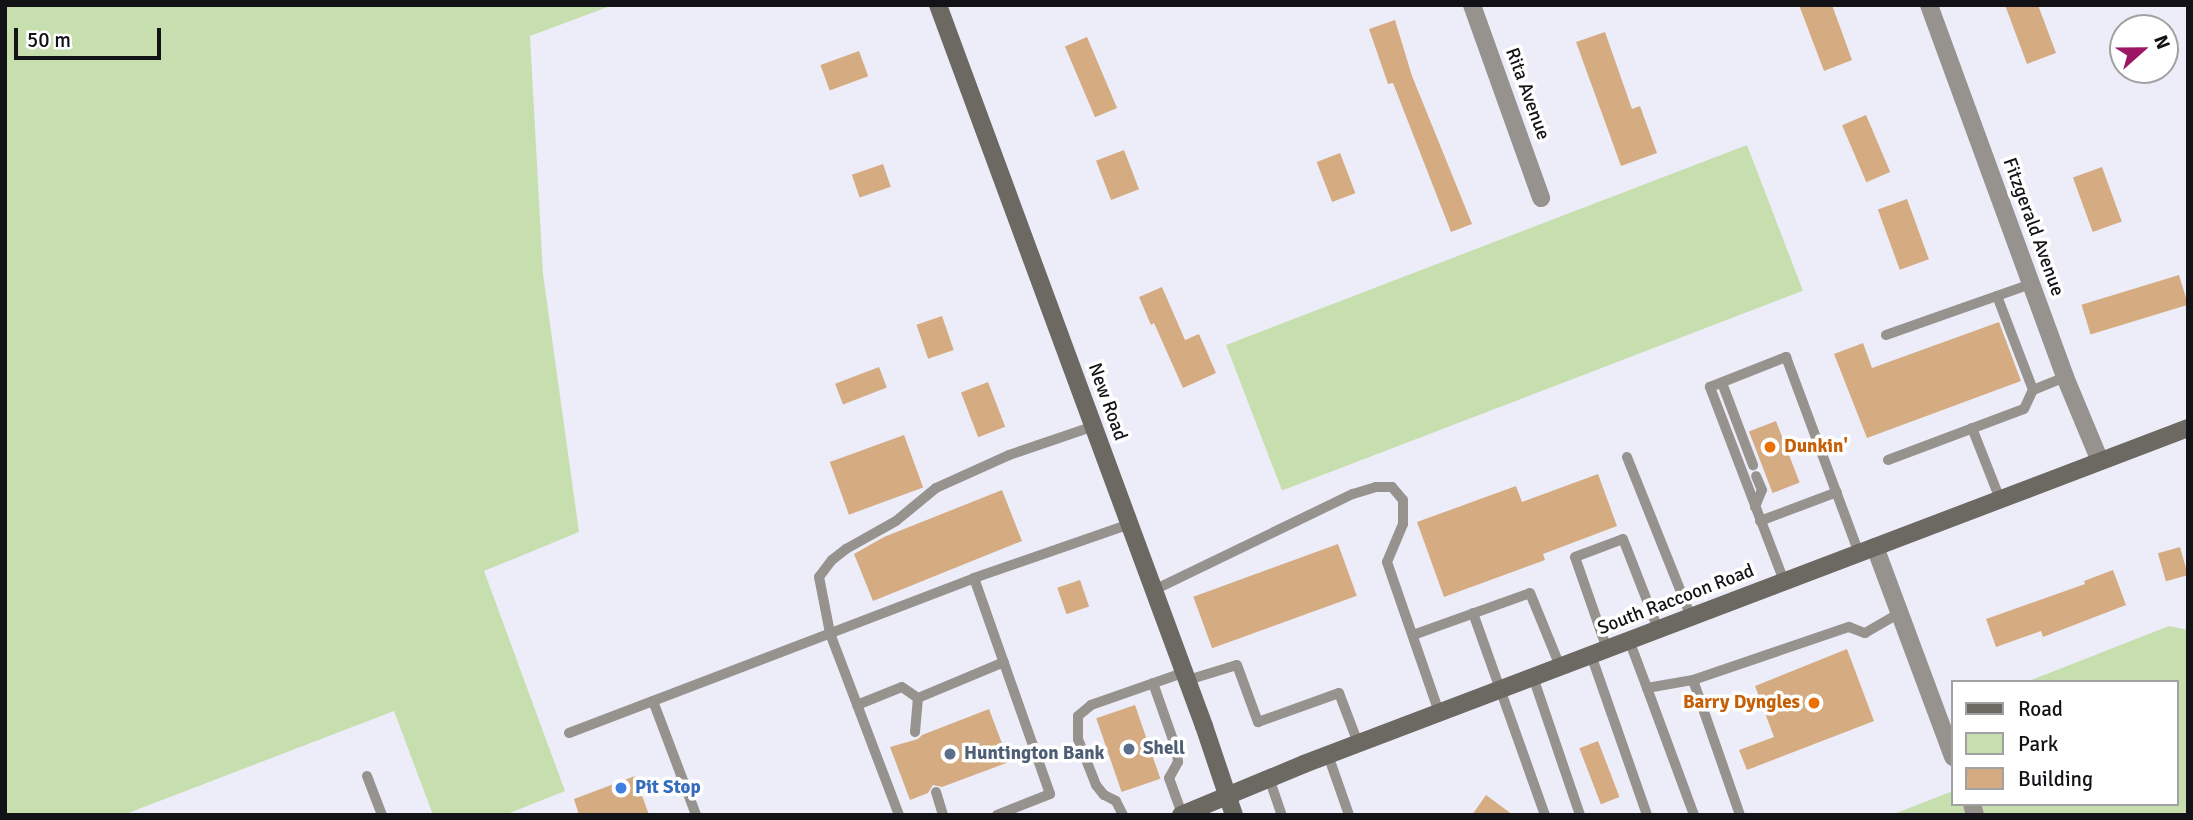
<!DOCTYPE html>
<html>
<head>
<meta charset="utf-8">
<style>
  body { margin:0 }
  #map { position:relative; width:2193px; height:820px; overflow:hidden; background:#ededf9; font-family:Signika,sans-serif }
  div>[style] { position:absolute }
  [style*='--x'] { left:calc(var(--x)*1px); top:calc(var(--y)*1px); width:calc(var(--w)*1px); rotate:calc(var(--a)*1deg) }
  .green>* { inset:0; background:#c7dfaf; transform-origin:0 0 }
  .building>* { inset:0; background:#d5ac82; transform-origin:0 0 }
  .lane>* { height:10px; margin:-5px; padding:0 5px; transform-origin:5px; border-radius:5px; background:#96938f }
  .street>* { height:18px; margin:-9px; padding:0 9px; transform-origin:9px; border-radius:9px; background:#96938f }
  .secondary>* { height:18px; margin:-9px; padding:0 9px; transform-origin:9px; border-radius:9px; background:#6c6862 }
  .dots>* { width:19px; height:19px; translate:-50% -50%; box-sizing:border-box; border:4px solid #fff; border-radius:50% }
  span { translate:-50% -50%; white-space:nowrap; text-align:center; line-height:1.15; -webkit-text-stroke:7px #fff; paint-order:stroke }
  .street-label { font-size:19px; color:#131317 }
  .food-label { font-size:19px; color:#c56008; font-weight:700 }
  .left { translate:0 -50%; text-align:left }
  .right { translate:-100% -50%; text-align:right }
  .service-label { font-size:19px; color:#4e5e75; font-weight:700 }
  .shop-label { font-size:19px; color:#366cbe; font-weight:700 }
  .frame { position:absolute; inset:0; border:7px solid #131317; pointer-events:none }
  .legend { position:absolute; left:1951px; top:680px; width:228px; height:126px; box-sizing:border-box; background:#fff; border:2px solid #a1a1a2; margin:0; padding:9px 12px; list-style:none; font-size:21px; color:#131317 }
  .legend li { display:flex; align-items:center; gap:14px; height:35px }
  .legend b { width:35px; border:2px solid #a1a1a2 }
  .north { position:absolute; left:2109px; top:14px; width:70px; height:70px; box-sizing:border-box; background:#fff; border:2px solid #a1a1a2; border-radius:50%; rotate:69deg; font-size:19px; font-weight:700; line-height:28px; text-align:center; color:#131317 }
  .north::after { content:''; display:block; margin:auto; width:24px; height:32px; background:#9d1665; clip-path:polygon(50% 0,100% 100%,50% 72%,0 100%) }
  .scale { position:absolute; left:14px; top:28px; width:147px; height:32px; box-sizing:border-box; border:4px solid #131317; border-top:0; padding-left:9px; font-size:21px; line-height:24px; white-space:nowrap; color:#131317; -webkit-text-stroke:5px #fff; paint-order:stroke }
</style>
</head>
<body>
<div id="map">
  <div class="green">
    <i style="clip-path:polygon(5px 5px,613px 5px,530px 36px,543px 274px,579px 532px,484px 571px,565px 791px,505px 815px,433px 815px,394px 711px,123px 815px,5px 815px)"></i>
    <i style="left:1747px;top:145px;width:156px;height:558px;rotate:69deg"></i>
    <i style="clip-path:polygon(2169px 626px,2188px 630px,2188px 815px,1891px 815px,1953px 791px,1953px 804px,2177px 804px,2177px 682px,2026px 682px)"></i>
  </div>
  <div class="building">
    <i style="clip-path:polygon(1799px 5px,1832px 5px,1852px 60px,1824px 71px)"></i>
    <i style="clip-path:polygon(2005px 5px,2038px 5px,2056px 53px,2027px 64px)"></i>
    <i style="clip-path:polygon(1395px 20px,1412px 76px,1472px 224px,1451px 232px,1393px 83px,1388px 84px,1369px 29px)"></i>
    <i style="clip-path:polygon(1605px 32px,1632px 109px,1640px 106px,1657px 153px,1621px 166px,1576px 42px)"></i>
    <i style="left:1087px;top:37px;width:77px;height:24px;rotate:67deg"></i>
    <i style="left:859px;top:51px;width:27px;height:41px;rotate:70deg"></i>
    <i style="left:1866px;top:115px;width:62px;height:26px;rotate:67deg"></i>
    <i style="left:1124px;top:150px;width:42px;height:30px;rotate:69deg"></i>
    <i style="left:1340px;top:153px;width:43px;height:25px;rotate:69deg"></i>
    <i style="left:883px;top:164px;width:24px;height:33px;rotate:71deg"></i>
    <i style="left:2102px;top:167px;width:58px;height:31px;rotate:70deg"></i>
    <i style="left:1907px;top:199px;width:64px;height:31px;rotate:70deg"></i>
    <i style="left:2179px;top:275px;width:31px;height:102px;rotate:73deg"></i>
    <i style="clip-path:polygon(1162px 287px,1185px 340px,1199px 334px,1216px 373px,1183px 388px,1154px 323px,1151px 325px,1139px 297px)"></i>
    <i style="left:942px;top:316px;width:36px;height:27px;rotate:71deg"></i>
    <i style="clip-path:polygon(1999px 322px,2021px 381px,1867px 438px,1834px 354px,1863px 343px,1872px 368px)"></i>
    <i style="left:879px;top:367px;width:22px;height:47px;rotate:69deg"></i>
    <i style="left:988px;top:382px;width:48px;height:29px;rotate:69deg"></i>
    <i style="left:1776px;top:421px;width:66px;height:29px;rotate:69deg"></i>
    <i style="left:904px;top:435px;width:56px;height:79px;rotate:70deg"></i>
    <i style="clip-path:polygon(1598px 474px,1617px 526px,1543px 554px,1545px 560px,1444px 597px,1417px 522px,1516px 486px,1522px 502px)"></i>
    <i style="clip-path:polygon(1002px 490px,1022px 541px,873px 601px,854px 554px,884px 537px)"></i>
    <i style="left:1338px;top:544px;width:55px;height:154px;rotate:70deg"></i>
    <i style="left:2180px;top:547px;width:29px;height:23px;rotate:74deg"></i>
    <i style="clip-path:polygon(2113px 570px,2126px 605px,2043px 637px,2041px 631px,1996px 647px,1986px 619px,2085px 584px,2084px 581px)"></i>
    <i style="left:1080px;top:580px;width:28px;height:24px;rotate:71deg"></i>
    <i style="clip-path:polygon(1847px 649px,1874px 721px,1747px 770px,1739px 750px,1774px 737px,1755px 686px)"></i>
    <i style="left:1135px;top:705px;width:78px;height:41px;rotate:71deg"></i>
    <i style="clip-path:polygon(989px 709px,1009px 762px,942px 787px,933px 785px,928px 793px,910px 800px,890px 747px,918px 739px,922px 735px)"></i>
    <i style="left:1598px;top:741px;width:60px;height:20px;rotate:69deg"></i>
    <i style="clip-path:polygon(635px 776px,649px 815px,579px 815px,574px 799px)"></i>
    <i style="clip-path:polygon(1486px 795px,1513px 815px,1472px 815px)"></i>
  </div>
  <div class="lane">
    <i style="--x:1997;--y:296;--w:101;--a:69"></i>
    <i style="--x:2033;--y:390;--w:35;--a:-22"></i>
    <i style="--x:1886;--y:335;--w:154;--a:-19.4"></i>
    <i style="--x:1722;--y:383;--w:88;--a:69.3"></i>
    <i style="--x:1972;--y:428;--w:76;--a:68.5"></i>
    <i style="--x:1627;--y:457;--w:172;--a:68.2"></i>
    <i style="--x:1888;--y:460;--w:145;--a:-20.6"></i>
    <i style="--x:2024;--y:409;--w:21;--a:-65"></i>
    <i style="--x:1755;--y:507;--w:18;--a:-68"></i>
    <i style="--x:1762;--y:490;--w:15;--a:-113"></i>
    <i style="--x:1760;--y:521;--w:82;--a:-20.6"></i>
    <i style="--x:974;--y:578;--w:229;--a:70.6"></i>
    <i style="--x:1050;--y:794;--w:57;--a:158.4"></i>
    <i style="--x:1784;--y:581;--w:208;--a:-110.9"></i>
    <i style="--x:1710;--y:387;--w:82;--a:-21.5"></i>
    <i style="--x:1786;--y:357;--w:209;--a:69.6"></i>
    <i style="--x:1154;--y:590;--w:221;--a:-25.8"></i>
    <i style="--x:1353;--y:494;--w:24;--a:-17"></i>
    <i style="--x:1376;--y:487;--w:16;--a:0"></i>
    <i style="--x:1392;--y:487;--w:17;--a:50"></i>
    <i style="--x:1403;--y:500;--w:24;--a:90"></i>
    <i style="--x:1403;--y:524;--w:41;--a:112.8"></i>
    <i style="--x:1387;--y:562;--w:159;--a:70.9"></i>
    <i style="--x:1473;--y:613;--w:214;--a:70.4"></i>
    <i style="--x:1413;--y:635;--w:124;--a:-19.7"></i>
    <i style="--x:1530;--y:593;--w:79;--a:67.7"></i>
    <i style="--x:1629;--y:640;--w:51;--a:69.4"></i>
    <i style="--x:1647;--y:688;--w:47;--a:-9.9"></i>
    <i style="--x:1693;--y:680;--w:165;--a:-18.8"></i>
    <i style="--x:1849;--y:627;--w:17;--a:21"></i>
    <i style="--x:1865;--y:633;--w:38;--a:-30"></i>
    <i style="--x:1607;--y:649;--w:97;--a:-109.2"></i>
    <i style="--x:1575;--y:557;--w:51;--a:-20.6"></i>
    <i style="--x:1623;--y:539;--w:97;--a:68.7"></i>
    <i style="--x:1591;--y:655;--w:170;--a:70.7"></i>
    <i style="--x:1533;--y:677;--w:146;--a:71.2"></i>
    <i style="--x:1188;--y:680;--w:51;--a:-17"></i>
    <i style="--x:1237;--y:665;--w:61;--a:69.8"></i>
    <i style="--x:1258;--y:722;--w:86;--a:-19.7"></i>
    <i style="--x:1339;--y:693;--w:53;--a:69.2"></i>
    <i style="--x:1693;--y:680;--w:143;--a:70.8"></i>
    <i style="--x:1153;--y:683;--w:72;--a:70.6"></i>
    <i style="--x:1177;--y:751;--w:11;--a:85"></i>
    <i style="--x:1178;--y:762;--w:18;--a:119"></i>
    <i style="--x:1169;--y:778;--w:38;--a:70"></i>
    <i style="--x:1647;--y:688;--w:135;--a:69.7"></i>
    <i style="--x:653;--y:701;--w:122;--a:69.3"></i>
    <i style="--x:857;--y:705;--w:48;--a:-21.8"></i>
    <i style="--x:902;--y:687;--w:19;--a:35"></i>
    <i style="--x:915;--y:732;--w:34;--a:-85"></i>
    <i style="--x:918;--y:698;--w:93;--a:-22.7"></i>
    <i style="--x:569;--y:733;--w:434;--a:-20.9"></i>
    <i style="--x:974;--y:578;--w:165;--a:-19.1"></i>
    <i style="--x:1328;--y:755;--w:64;--a:70.7"></i>
    <i style="--x:367;--y:776;--w:42;--a:69"></i>
    <i style="--x:1269;--y:778;--w:39;--a:71"></i>
    <i style="--x:936;--y:792;--w:24;--a:73"></i>
    <i style="--x:899;--y:815;--w:195;--a:-110.8"></i>
    <i style="--x:830;--y:633;--w:57;--a:-101.1"></i>
    <i style="--x:819;--y:577;--w:21;--a:-53"></i>
    <i style="--x:832;--y:560;--w:18;--a:-38"></i>
    <i style="--x:846;--y:549;--w:57;--a:-29.2"></i>
    <i style="--x:896;--y:521;--w:52;--a:-39.5"></i>
    <i style="--x:936;--y:488;--w:80;--a:-24.3"></i>
    <i style="--x:1009;--y:455;--w:90;--a:-18.8"></i>
    <i style="--x:1123;--y:815;--w:16;--a:-117"></i>
    <i style="--x:1116;--y:801;--w:13;--a:-153"></i>
    <i style="--x:1104;--y:795;--w:13;--a:-129"></i>
    <i style="--x:1096;--y:785;--w:49;--a:-111.4"></i>
    <i style="--x:1078;--y:739;--w:23;--a:-90"></i>
    <i style="--x:1078;--y:716;--w:17;--a:-40"></i>
    <i style="--x:1091;--y:705;--w:100;--a:-19.3"></i>
  </div>
  <div class="street">
    <i style="--x:1472;--y:5;--w:205;--a:70.3"></i>
    <i style="--x:1929;--y:5;--w:396;--a:69.9"></i>
    <i style="--x:2065;--y:377;--w:91;--a:67.4"></i>
    <i style="--x:1875;--y:547;--w:224;--a:69.6"></i>
    <i style="--x:1972;--y:804;--w:11;--a:75"></i>
  </div>
  <div class="secondary">
    <i style="--x:938;--y:5;--w:769;--a:69.75"></i>
    <i style="--x:1204;--y:726;--w:94;--a:71.4"></i>
    <i style="--x:1181;--y:815;--w:133;--a:-22.5"></i>
    <i style="--x:1304;--y:764;--w:946;--a:-20.81"></i>
  </div>
  <div class="dots">
    <i style="left:1770px;top:447px;background:#e8710a"></i>
    <i style="left:1814px;top:703px;background:#e8710a"></i>
    <i style="left:1129px;top:749px;background:#5c6f8a"></i>
    <i style="left:950px;top:754px;background:#5c6f8a"></i>
    <i style="left:621px;top:788px;background:#3f7fe0"></i>
  </div>
  <div class="street-label">
    <span style="left:1527px;top:94px;rotate:70deg">Rita Avenue</span>
    <span style="left:2033px;top:227px;rotate:70deg">Fitzgerald Avenue</span>
    <span style="left:1107px;top:402px;rotate:70deg">New Road</span>
    <span style="left:1676px;top:600px;rotate:-21deg">South Raccoon Road</span>
  </div>
  <div class="food-label">
    <span class="left" style="left:1784px;top:447px">Dunkin'</span>
    <span class="right" style="left:1800px;top:703px">Barry Dyngles</span>
  </div>
  <div class="service-label">
    <span class="left" style="left:1143px;top:749px">Shell</span>
    <span class="left" style="left:964px;top:754px">Huntington Bank</span>
  </div>
  <div class="shop-label">
    <span class="left" style="left:635px;top:788px">Pit Stop</span>
  </div>
  <div class="frame"></div>
  <ul class="legend">
  <li><b style="height:9px;background:#6c6862"></b>Road</li>
  <li><b style="height:19px;background:#c7dfaf"></b>Park</li>
  <li><b style="height:19px;background:#d5ac82"></b>Building</li>
  </ul>
  <div class="north">N</div>
  <div class="scale">50 m</div>
</div>
</body>
</html>
